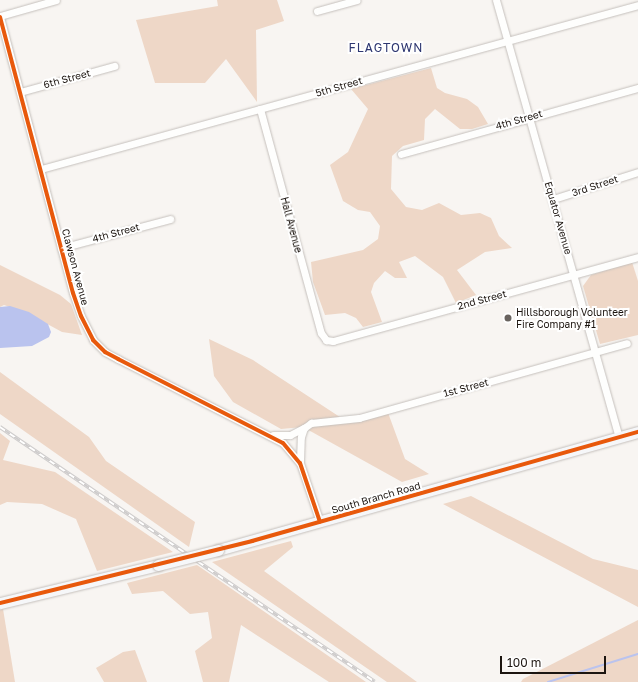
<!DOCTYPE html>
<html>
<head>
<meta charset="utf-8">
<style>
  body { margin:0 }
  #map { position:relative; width:638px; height:682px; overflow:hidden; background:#f8f5f2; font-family:"Golos Text",sans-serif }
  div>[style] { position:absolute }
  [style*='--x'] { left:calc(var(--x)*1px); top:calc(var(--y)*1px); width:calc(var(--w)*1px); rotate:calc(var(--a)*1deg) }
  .green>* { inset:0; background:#eed7c7 }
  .water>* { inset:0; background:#bac3ee }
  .stream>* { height:2px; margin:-1px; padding:0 1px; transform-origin:1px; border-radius:1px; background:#bac3ee }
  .roads { filter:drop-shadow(0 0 1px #c5c0bc) drop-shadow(0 0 1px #c5c0bc) }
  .street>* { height:7px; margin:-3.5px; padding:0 3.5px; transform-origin:3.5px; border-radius:3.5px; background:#fefefd }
  .secondary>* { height:11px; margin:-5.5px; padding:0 5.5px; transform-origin:5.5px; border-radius:5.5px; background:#f6f7f9 }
  .rail>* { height:3.5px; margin-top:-1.75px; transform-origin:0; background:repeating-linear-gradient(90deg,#fff 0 6px,#cecccc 0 12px); box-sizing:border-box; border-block:1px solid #cecccc }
  .bridges { filter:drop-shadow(0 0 1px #c5c0bc) drop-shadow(0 0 1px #c5c0bc) }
  .secondary-bridge>* { height:11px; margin:-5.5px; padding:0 5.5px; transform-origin:5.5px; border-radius:5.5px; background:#f6f7f9 }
  .cycleway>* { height:4px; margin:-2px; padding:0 2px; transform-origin:2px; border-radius:2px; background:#e8590c }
  .dots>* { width:11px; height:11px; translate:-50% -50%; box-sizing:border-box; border:2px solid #fff; border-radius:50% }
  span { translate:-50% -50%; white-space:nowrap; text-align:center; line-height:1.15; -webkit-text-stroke:4px #fff; paint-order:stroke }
  .street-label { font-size:10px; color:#1c1510 }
  .poi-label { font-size:10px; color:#1c1510 }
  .left { translate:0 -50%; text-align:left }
  .quarter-label { font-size:12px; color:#2e3771; letter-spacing:1px }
  .scale { position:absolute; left:500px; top:656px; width:106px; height:18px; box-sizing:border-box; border:2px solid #1c1510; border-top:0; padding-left:5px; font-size:12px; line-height:14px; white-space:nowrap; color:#1c1510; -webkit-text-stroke:3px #fff; paint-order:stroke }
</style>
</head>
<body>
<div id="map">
  <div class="green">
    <i style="clip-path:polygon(217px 0,277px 0,284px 21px,256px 30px,257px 102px,226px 59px,205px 83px,155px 83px,136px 20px,218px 6px)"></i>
    <i style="clip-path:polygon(431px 68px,437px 88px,445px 93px,467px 99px,478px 107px,488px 124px,472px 129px,460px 129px,435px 109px,425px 119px,424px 140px,403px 146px,392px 156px,391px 189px,406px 207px,422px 210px,439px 203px,461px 215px,480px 213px,491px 218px,499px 236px,512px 248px,485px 252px,457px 270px,476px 295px,456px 303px,443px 277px,415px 256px,399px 262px,407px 278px,395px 278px,385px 271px,374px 283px,371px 292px,382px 322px,363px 327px,356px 318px,345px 313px,325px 315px,313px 282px,311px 262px,363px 250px,378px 239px,380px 226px,370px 212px,358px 210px,343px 201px,330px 165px,348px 152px,368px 109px,351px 89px)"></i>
    <i style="clip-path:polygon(632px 262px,638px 281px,638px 335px,600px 344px,583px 286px,591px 275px)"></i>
    <i style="clip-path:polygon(0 265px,60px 295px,71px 304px,82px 335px,62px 332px,27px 313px,4px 305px,0 307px)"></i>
    <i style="clip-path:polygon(209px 339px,253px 360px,346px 421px,387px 410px,405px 459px,429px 474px,402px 482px,303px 427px,281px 429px,233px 402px,214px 376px)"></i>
    <i style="clip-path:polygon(0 372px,89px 437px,106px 461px,195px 522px,189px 547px,0 414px)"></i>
    <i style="clip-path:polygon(0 433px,10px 441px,3px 460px,55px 472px,173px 552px,97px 571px,76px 519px,42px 504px,7px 502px,0 505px)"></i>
    <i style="clip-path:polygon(471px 496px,593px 559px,638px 570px,638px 607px,443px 504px)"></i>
    <i style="clip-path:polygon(291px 541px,293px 547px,264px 571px,417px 682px,387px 682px,212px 562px)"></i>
    <i style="clip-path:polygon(197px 565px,366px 682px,329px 682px,241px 625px,229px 682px,203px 682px,195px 651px,212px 638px,208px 612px,190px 614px,163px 591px,132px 594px,127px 583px)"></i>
    <i style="clip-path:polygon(3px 609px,15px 682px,0 682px,0 610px)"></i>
    <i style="clip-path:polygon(638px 620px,638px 682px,521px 682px,523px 679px)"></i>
    <i style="clip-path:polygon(135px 650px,147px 682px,104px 682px,96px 668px,123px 652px)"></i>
  </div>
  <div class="water">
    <i style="clip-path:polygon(10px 306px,29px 312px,48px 324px,51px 332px,49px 337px,32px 346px,0 348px,0 307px)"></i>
  </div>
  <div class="stream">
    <i style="--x:548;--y:682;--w:94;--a:-17.3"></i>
  </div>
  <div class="roads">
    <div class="street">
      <i style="--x:496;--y:0;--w:454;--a:74.3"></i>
      <i style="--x:317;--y:11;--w:41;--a:-15.4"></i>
      <i style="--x:0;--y:16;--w:58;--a:-15.9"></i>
      <i style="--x:0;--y:17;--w:285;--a:75.2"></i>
      <i style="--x:73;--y:293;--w:24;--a:71"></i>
      <i style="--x:81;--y:316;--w:27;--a:63"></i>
      <i style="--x:93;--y:340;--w:17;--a:45"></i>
      <i style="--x:105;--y:352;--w:15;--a:28"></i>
      <i style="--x:118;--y:359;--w:185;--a:27"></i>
      <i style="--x:283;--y:443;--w:26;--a:50"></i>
      <i style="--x:300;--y:463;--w:62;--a:71.3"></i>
      <i style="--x:20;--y:92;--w:98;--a:-15.5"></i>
      <i style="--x:260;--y:109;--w:232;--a:74.8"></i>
      <i style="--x:321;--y:333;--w:9;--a:54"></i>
      <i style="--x:326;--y:340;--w:7;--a:8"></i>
      <i style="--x:333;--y:341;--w:316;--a:-15.4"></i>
      <i style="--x:401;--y:154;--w:246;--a:-15.6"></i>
      <i style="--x:41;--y:169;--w:619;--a:-15.36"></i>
      <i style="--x:553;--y:199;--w:89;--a:-17.6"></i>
      <i style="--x:61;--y:248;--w:113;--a:-14.9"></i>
      <i style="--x:273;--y:435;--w:17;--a:0"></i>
      <i style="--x:290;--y:435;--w:16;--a:-27"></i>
      <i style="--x:300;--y:461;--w:24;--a:-88"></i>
      <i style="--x:301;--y:437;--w:9;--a:-72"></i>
      <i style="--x:304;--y:428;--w:9;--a:-36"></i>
      <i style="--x:311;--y:423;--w:48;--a:-5.9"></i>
      <i style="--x:359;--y:418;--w:278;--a:-15.6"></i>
    </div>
    <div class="secondary">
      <i style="--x:218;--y:550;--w:436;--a:-15.7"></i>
      <i style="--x:0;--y:603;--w:163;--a:-13.5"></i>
    </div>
  </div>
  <div class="rail">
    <i style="--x:0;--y:427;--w:453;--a:34.2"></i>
  </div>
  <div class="bridges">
    <div class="secondary-bridge">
      <i style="--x:158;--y:565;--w:62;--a:-14"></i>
    </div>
  </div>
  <div class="cycleway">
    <i style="--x:0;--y:17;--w:285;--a:75.2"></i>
    <i style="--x:73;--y:293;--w:24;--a:71"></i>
    <i style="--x:81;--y:316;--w:27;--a:63"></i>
    <i style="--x:93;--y:340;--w:17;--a:45"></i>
    <i style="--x:105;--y:352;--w:15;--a:28"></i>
    <i style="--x:118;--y:359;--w:185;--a:27"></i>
    <i style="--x:283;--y:443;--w:26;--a:50"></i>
    <i style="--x:300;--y:463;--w:62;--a:71.3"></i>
    <i style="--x:0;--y:603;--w:260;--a:-13.8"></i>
    <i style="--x:252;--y:541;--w:401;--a:-15.8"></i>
  </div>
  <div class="dots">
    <i style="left:508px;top:318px;background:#69635f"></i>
  </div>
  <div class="street-label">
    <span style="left:67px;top:79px;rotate:-15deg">6th Street</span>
    <span style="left:339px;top:87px;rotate:-16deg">5th Street</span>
    <span style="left:519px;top:120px;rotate:-16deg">4th Street</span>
    <span style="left:595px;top:186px;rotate:-18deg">3rd Street</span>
    <span style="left:558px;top:218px;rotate:74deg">Equator Avenue</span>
    <span style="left:291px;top:225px;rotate:75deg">Hall Avenue</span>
    <span style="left:116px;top:233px;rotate:-15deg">4th Street</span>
    <span style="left:75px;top:267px;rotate:75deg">Clawson Avenue</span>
    <span style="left:482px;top:300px;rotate:-15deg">2nd Street</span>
    <span style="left:466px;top:388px;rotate:-15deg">1st Street</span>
    <span style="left:376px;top:498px;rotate:-16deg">South Branch Road</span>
  </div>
  <div class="poi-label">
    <span class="left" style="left:516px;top:318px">Hillsborough Volunteer<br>Fire Company #1</span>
  </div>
  <div class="quarter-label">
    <span style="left:386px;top:48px">FLAGTOWN</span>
  </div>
  <div class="scale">100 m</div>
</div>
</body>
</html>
